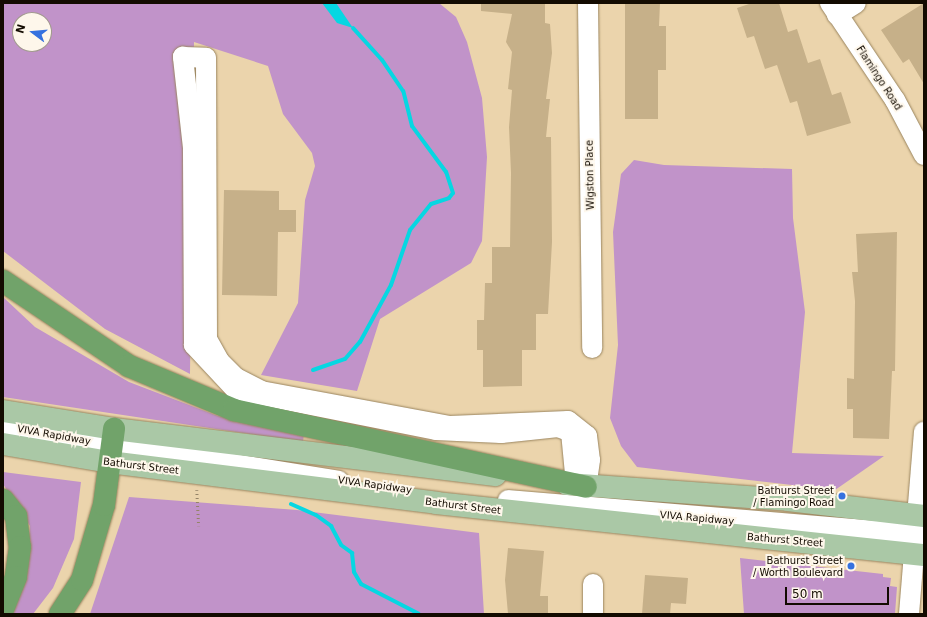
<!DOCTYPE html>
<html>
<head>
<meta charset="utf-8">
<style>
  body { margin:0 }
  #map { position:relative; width:927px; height:617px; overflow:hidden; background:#ebd4ac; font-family:"DejaVu Sans",sans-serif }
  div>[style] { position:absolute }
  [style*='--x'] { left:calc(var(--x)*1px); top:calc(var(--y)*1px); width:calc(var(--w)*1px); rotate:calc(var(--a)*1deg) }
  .green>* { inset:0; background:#c193c9 }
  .water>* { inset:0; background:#06d7e2 }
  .stream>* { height:4px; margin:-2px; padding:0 2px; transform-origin:2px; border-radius:2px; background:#06d7e2 }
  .building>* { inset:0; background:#c6b089 }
  .path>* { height:2.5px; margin-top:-1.25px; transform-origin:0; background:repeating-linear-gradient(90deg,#948367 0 1px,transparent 0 4px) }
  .roads { filter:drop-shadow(0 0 1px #9a855f) drop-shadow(0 0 1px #9a855f) }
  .minor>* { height:20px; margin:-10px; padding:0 10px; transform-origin:10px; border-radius:10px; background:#fff }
  .major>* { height:22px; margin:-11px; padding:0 11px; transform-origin:11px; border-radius:11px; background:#aac8a6 }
  .highway>* { height:22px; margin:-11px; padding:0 11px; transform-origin:11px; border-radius:11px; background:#71a36a }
  .dots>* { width:11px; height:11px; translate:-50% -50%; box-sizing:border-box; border:2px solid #fef7eb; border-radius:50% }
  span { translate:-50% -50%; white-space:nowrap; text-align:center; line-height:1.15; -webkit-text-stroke:4px #fef7eb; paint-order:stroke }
  .street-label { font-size:10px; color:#130b01 }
  .poi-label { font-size:10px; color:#130b01 }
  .right { translate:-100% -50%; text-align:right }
  .frame { position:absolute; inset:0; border:4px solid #130b01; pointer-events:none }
  .north { position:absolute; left:12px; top:12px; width:40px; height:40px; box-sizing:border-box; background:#fef7eb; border:1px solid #a0998d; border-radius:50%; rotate:286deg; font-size:11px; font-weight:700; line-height:16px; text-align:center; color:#130b01 }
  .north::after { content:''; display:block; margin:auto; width:14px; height:18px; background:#3571df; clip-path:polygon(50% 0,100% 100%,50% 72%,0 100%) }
  .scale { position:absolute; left:785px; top:587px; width:104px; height:18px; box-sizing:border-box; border:2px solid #130b01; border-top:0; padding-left:5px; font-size:12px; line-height:14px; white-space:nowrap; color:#130b01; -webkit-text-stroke:3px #fef7eb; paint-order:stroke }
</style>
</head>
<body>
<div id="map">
  <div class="green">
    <i style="clip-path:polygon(evenodd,3px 3px,439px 3px,456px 17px,467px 42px,482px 98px,487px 157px,482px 241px,471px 263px,380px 319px,357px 391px,261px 375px,298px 303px,305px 200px,315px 166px,312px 153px,283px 114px,268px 66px,194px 42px,190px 374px,105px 329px,3px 251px,3px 3px,20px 20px,44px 20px,44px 44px,20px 44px,20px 20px)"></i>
    <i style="clip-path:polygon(634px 160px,664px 165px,792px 169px,793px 218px,805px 312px,792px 453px,884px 456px,835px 490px,637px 467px,621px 446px,610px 418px,618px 345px,613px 232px,621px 174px)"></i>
    <i style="clip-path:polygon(3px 297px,35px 327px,129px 382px,218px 416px,304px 433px,303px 442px,3px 397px)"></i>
    <i style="clip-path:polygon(3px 472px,81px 482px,74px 539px,53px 588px,33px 614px,8px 614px,26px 576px,30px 526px,3px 484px)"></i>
    <i style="clip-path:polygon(129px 497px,297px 510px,479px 533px,484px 614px,90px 614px)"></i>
    <i style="clip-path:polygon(740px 558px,883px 574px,883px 577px,891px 578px,890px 586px,897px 587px,895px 614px,744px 614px)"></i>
  </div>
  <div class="water">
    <i style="clip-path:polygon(322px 3px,336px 3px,353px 28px,337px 23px)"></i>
  </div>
  <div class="stream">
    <i style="--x:313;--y:370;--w:34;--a:-19"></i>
    <i style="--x:345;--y:359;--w:23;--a:-49"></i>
    <i style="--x:360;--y:342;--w:65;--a:-61.5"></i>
    <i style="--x:391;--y:285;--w:58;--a:-70.9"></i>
    <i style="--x:410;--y:230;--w:33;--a:-51"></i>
    <i style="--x:431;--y:204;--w:19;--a:-18"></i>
    <i style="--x:449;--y:198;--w:6;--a:-51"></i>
    <i style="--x:453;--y:193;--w:22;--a:-108"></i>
    <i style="--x:446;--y:172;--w:57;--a:-126.5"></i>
    <i style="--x:412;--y:126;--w:36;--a:-104"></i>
    <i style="--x:403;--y:91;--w:37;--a:-124"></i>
    <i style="--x:382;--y:60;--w:43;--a:-132.2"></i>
    <i style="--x:291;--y:504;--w:27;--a:24"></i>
    <i style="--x:316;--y:515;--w:19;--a:36"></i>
    <i style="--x:331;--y:526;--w:21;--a:62"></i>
    <i style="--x:341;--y:545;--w:14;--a:36"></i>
    <i style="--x:352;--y:553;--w:19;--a:84"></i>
    <i style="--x:354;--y:572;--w:14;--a:60"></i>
    <i style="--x:361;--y:584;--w:65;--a:27.3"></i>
  </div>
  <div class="building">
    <i style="clip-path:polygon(481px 3px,545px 3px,545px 23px,550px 24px,552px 53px,546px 99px,550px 99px,546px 137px,551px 137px,552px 242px,548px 314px,536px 314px,536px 350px,522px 350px,522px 386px,483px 387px,483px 350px,477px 350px,477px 320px,484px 320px,485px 283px,492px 283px,492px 247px,510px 247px,511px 173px,509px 127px,512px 90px,508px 89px,512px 52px,506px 42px,512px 14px,481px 11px)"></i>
    <i style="clip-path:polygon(625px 3px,660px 3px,659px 26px,666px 26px,666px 70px,658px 70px,658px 119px,625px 119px)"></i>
    <i style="clip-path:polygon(752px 3px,779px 3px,788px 32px,797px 29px,808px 63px,820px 59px,832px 95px,841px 92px,851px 123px,807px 136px,797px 101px,790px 103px,777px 65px,765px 69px,754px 36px,747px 38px,737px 8px)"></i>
    <i style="clip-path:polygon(924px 3px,924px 84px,909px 59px,903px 63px,881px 30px)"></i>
    <i style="clip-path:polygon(224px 190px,279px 191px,279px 210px,296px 210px,296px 232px,278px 232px,277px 296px,222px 295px)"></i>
    <i style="clip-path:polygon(897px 232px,895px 371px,892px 371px,889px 439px,853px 438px,853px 409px,847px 409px,847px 378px,854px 379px,855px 301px,852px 272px,858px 272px,856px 234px)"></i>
    <i style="clip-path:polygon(508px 548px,544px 551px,540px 596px,548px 596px,548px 614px,508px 614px,505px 580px)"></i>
    <i style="clip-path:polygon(645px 575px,688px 578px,686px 604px,671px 603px,670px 614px,642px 614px)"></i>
  </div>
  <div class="path">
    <i style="--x:197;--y:490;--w:36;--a:87"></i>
  </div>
  <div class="roads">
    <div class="minor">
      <i style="--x:588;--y:3;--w:345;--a:89.3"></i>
      <i style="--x:830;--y:3;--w:117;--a:56.2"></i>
      <i style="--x:895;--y:100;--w:62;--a:62.2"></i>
      <i style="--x:837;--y:15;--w:22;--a:-32"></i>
      <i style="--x:3;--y:427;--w:340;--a:9.1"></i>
      <i style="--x:576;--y:484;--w:52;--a:-95.5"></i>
      <i style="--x:571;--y:432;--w:14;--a:-159"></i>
      <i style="--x:558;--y:427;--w:57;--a:174"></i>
      <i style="--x:501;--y:433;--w:65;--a:-177.4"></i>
      <i style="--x:436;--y:430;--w:204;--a:-168.7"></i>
      <i style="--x:236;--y:390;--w:62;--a:-133"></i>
      <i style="--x:194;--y:345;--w:197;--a:-90.3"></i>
      <i style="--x:193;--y:148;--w:92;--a:-96.3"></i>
      <i style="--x:183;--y:57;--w:23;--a:2"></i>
      <i style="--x:206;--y:58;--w:281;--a:89.8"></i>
      <i style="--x:207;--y:339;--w:25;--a:61"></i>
      <i style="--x:219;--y:361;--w:24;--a:45"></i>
      <i style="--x:236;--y:378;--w:28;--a:27"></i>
      <i style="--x:261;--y:391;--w:192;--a:10.5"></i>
      <i style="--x:450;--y:426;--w:118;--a:-2.4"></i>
      <i style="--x:568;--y:421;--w:24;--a:38"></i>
      <i style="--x:587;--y:436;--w:24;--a:83"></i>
      <i style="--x:590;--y:460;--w:27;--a:98"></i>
      <i style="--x:508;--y:500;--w:417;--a:4.8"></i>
      <i style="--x:593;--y:584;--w:30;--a:90"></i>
      <i style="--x:909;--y:614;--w:183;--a:-85.3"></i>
    </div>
    <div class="major">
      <i style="--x:3;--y:411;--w:112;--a:9.2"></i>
      <i style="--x:114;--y:429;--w:384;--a:6.9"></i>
      <i style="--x:3;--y:444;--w:108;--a:9.6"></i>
      <i style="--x:109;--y:462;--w:330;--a:7.1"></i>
      <i style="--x:436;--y:503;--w:491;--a:6.1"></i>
      <i style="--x:567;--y:484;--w:222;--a:4.1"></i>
      <i style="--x:788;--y:500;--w:137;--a:6.7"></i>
    </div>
    <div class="highway">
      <i style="--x:3;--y:281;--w:152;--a:34"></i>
      <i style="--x:129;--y:366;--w:114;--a:22.7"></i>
      <i style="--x:234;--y:410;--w:360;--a:12.3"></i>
      <i style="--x:3;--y:500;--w:21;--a:51"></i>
      <i style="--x:16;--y:516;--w:31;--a:83"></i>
      <i style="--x:20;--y:547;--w:30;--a:98"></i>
      <i style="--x:16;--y:577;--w:35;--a:112"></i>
      <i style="--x:60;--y:614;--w:40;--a:-57.1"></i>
      <i style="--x:82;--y:580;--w:78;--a:-73.7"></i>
      <i style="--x:104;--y:505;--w:77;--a:-82.5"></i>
    </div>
  </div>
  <div class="dots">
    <i style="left:842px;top:496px;background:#3571df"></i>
    <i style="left:851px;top:566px;background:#3571df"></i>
  </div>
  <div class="street-label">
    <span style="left:879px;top:78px;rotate:57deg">Flamingo Road</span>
    <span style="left:590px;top:175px;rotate:-91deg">Wigston Place</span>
    <span style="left:54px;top:435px;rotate:10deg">VIVA Rapidway</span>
    <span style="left:141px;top:466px;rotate:7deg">Bathurst Street</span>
    <span style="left:375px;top:485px;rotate:8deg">VIVA Rapidway</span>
    <span style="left:463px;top:506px;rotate:7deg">Bathurst Street</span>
    <span style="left:697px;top:518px;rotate:5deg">VIVA Rapidway</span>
    <span style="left:785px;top:540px;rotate:5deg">Bathurst Street</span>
  </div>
  <div class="poi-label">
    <span class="right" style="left:834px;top:496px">Bathurst Street<br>/ Flamingo Road</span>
    <span class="right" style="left:843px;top:566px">Bathurst Street<br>/ Worth Boulevard</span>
  </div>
  <div class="frame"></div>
  <div class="north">N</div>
  <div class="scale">50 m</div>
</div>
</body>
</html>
